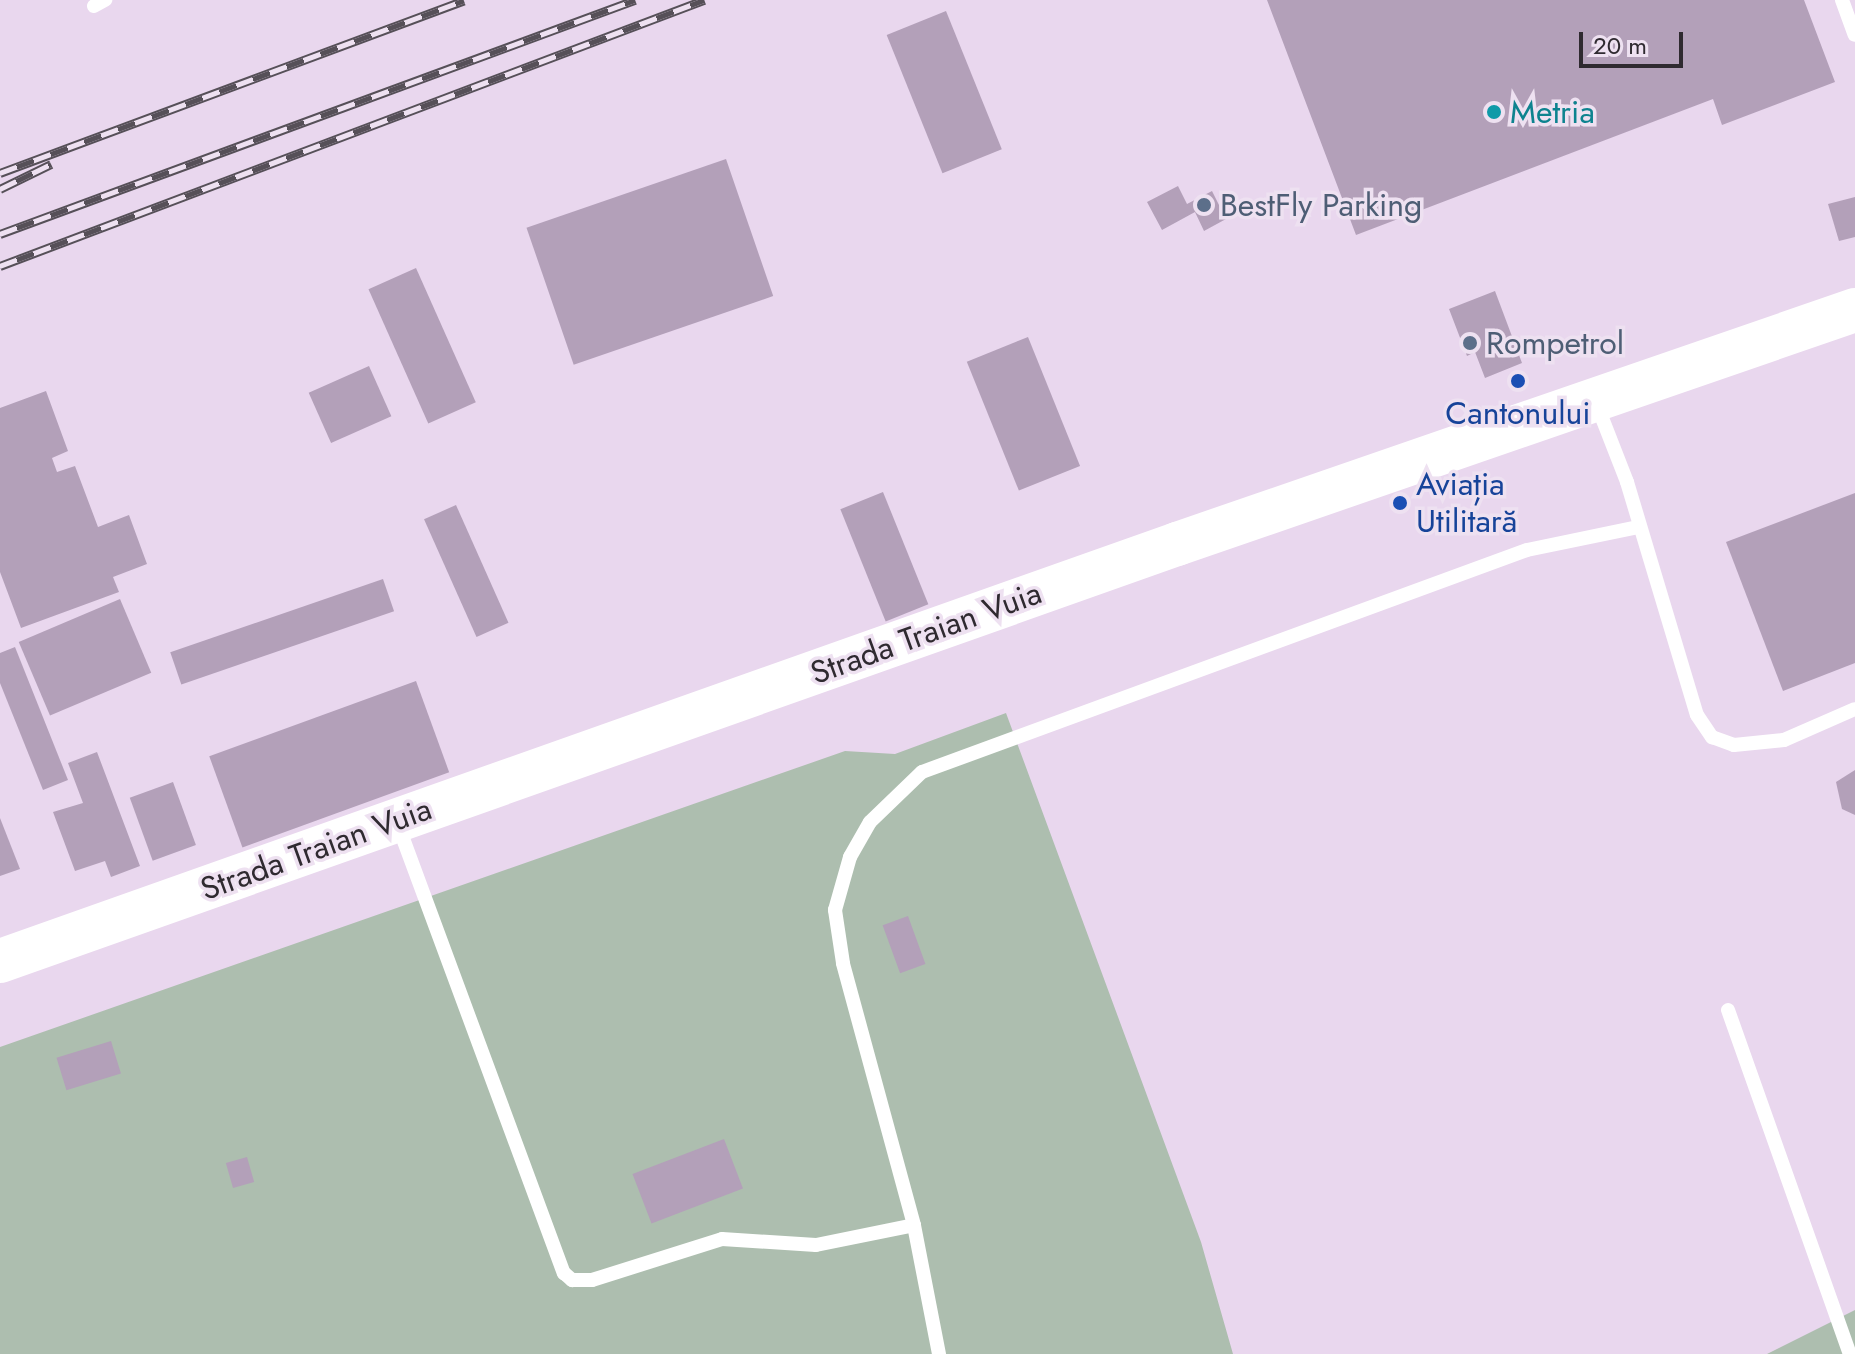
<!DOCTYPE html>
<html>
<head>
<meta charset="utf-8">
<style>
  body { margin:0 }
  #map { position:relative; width:1855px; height:1354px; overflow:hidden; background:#eee1f1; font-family:Jost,sans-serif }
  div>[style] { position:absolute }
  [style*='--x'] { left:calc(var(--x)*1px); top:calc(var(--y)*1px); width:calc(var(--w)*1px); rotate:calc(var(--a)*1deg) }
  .built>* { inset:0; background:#e9d7ee; transform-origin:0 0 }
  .green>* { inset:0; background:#adbeaf }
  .building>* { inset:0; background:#b3a0b9; transform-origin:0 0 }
  .lane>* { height:14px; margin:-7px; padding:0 7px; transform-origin:7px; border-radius:7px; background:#fff }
  .primary>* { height:44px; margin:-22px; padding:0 22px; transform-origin:22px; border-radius:22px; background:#fff }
  .rail>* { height:9px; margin-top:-4.5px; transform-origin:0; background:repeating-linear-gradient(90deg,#eee1f1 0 18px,#565058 0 36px); box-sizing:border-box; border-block:2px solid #565058 }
  .dots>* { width:22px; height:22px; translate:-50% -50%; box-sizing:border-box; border:4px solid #eee1f1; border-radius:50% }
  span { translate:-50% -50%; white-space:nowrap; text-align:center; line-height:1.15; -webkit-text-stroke:7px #eee1f1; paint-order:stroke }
  .culture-label { font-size:32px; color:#0d838f }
  .left { translate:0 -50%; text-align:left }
  .service-label { font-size:32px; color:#4e5e75 }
  .transit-label { font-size:32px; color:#164399 }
  .street-label { font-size:32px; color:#2f2a30 }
  .scale { position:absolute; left:1579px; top:32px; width:104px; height:36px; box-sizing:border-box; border:4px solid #2f2a30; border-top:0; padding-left:10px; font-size:24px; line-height:28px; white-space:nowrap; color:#2f2a30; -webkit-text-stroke:6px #eee1f1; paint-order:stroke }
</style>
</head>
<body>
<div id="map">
  <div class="built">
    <i style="left:0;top:0;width:1855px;height:1354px"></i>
  </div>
  <div class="green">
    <i style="clip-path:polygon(1006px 713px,1201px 1242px,1233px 1354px,0 1354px,0 1047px,845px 751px,895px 754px)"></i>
    <i style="clip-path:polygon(1855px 1310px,1855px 1354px,1767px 1354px)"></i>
  </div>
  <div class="building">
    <i style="clip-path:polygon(1267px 0,1804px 0,1835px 82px,1722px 125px,1713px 99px,1356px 235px)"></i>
    <i style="left:946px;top:11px;width:149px;height:64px;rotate:68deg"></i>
    <i style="left:726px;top:159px;width:145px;height:211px;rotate:71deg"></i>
    <i style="clip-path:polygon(1178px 186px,1187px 204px,1212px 191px,1226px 219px,1204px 231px,1195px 212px,1162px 230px,1147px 202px)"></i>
    <i style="clip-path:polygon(1855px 197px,1855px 237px,1839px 241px,1828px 204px)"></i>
    <i style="left:416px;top:268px;width:147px;height:52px;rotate:66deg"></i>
    <i style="clip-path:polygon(1495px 291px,1522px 363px,1485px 378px,1475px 352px,1467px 356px,1449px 309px)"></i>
    <i style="left:1028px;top:337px;width:139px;height:66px;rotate:68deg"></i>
    <i style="left:369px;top:366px;width:55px;height:66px;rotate:66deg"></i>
    <i style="clip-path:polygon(46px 391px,68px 451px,52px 458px,57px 472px,75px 466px,98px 527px,129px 515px,147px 564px,113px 577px,119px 592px,21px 628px,0 572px,0 408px)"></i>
    <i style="left:883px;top:492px;width:121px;height:46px;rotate:68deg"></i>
    <i style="clip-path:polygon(1855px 493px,1855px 663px,1783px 691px,1726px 542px)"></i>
    <i style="left:456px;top:505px;width:129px;height:35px;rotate:66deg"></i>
    <i style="left:383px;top:579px;width:34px;height:225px;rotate:71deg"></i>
    <i style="left:120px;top:599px;width:80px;height:110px;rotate:67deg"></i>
    <i style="clip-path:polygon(15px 647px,68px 780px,43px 790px,0 683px,0 653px)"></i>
    <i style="left:416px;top:681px;width:97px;height:220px;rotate:70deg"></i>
    <i style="clip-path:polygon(97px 752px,140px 866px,111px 877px,105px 861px,75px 871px,53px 812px,83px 803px,68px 763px)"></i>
    <i style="clip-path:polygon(1855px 770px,1855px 815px,1842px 809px,1836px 782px)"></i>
    <i style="left:173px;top:782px;width:67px;height:46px;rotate:70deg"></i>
    <i style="clip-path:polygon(0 818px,20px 869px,0 876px)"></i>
    <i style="left:908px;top:916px;width:51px;height:27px;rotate:70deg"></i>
    <i style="left:111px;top:1041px;width:34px;height:57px;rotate:73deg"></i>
    <i style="left:724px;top:1139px;width:53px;height:98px;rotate:69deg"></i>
    <i style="left:247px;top:1157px;width:26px;height:22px;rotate:74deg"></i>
  </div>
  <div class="lane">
    <i style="--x:1842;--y:0;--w:37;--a:70"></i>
    <i style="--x:94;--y:6;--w:13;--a:-29"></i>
    <i style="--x:1597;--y:405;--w:83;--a:68.7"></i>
    <i style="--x:1627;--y:482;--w:243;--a:73.3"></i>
    <i style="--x:1697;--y:715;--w:27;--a:56"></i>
    <i style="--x:1712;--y:737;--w:23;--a:20"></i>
    <i style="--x:1734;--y:745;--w:50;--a:-5.7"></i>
    <i style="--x:1784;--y:740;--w:77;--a:-23.6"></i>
    <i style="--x:398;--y:825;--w:478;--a:69.7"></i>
    <i style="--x:564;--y:1273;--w:11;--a:41"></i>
    <i style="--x:572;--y:1280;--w:20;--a:0"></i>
    <i style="--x:592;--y:1280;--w:136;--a:-17.5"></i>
    <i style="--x:722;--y:1239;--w:94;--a:3.7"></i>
    <i style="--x:816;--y:1245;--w:100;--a:-11.5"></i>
    <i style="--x:1728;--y:1010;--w:365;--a:70.5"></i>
    <i style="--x:939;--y:1354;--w:131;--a:-101"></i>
    <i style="--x:914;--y:1225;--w:271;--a:-105.2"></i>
    <i style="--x:843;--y:963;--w:54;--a:-98.6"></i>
    <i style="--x:835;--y:910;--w:55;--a:-74.2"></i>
    <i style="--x:850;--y:857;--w:40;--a:-60.3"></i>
    <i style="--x:870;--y:822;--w:72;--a:-43.9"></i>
    <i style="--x:922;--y:772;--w:644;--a:-20.15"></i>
    <i style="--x:1527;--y:550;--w:113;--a:-11.7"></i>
  </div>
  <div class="primary">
    <i style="--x:0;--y:961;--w:1249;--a:-19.51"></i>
    <i style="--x:1177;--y:544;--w:717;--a:-19.04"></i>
  </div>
  <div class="rail">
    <i style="--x:0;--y:173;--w:495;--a:-20.4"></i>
    <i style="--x:0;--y:189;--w:57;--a:-26.1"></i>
    <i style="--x:0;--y:234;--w:677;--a:-20.23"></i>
    <i style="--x:0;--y:266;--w:753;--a:-20.7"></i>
  </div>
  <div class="dots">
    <i style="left:1494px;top:112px;background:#0f9aa8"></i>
    <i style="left:1204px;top:205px;background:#5c6f8a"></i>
    <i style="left:1470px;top:343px;background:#5c6f8a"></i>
    <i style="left:1518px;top:381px;background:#1a4fb4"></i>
    <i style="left:1400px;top:503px;background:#1a4fb4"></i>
  </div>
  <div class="culture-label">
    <span class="left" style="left:1510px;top:112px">Metria</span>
  </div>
  <div class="service-label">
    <span class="left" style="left:1220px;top:205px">BestFly Parking</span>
    <span class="left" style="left:1486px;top:343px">Rompetrol</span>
  </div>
  <div class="transit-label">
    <span style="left:1518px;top:413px">Cantonului</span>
    <span class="left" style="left:1416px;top:503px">Aviația<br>Utilitară</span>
  </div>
  <div class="street-label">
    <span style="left:926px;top:633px;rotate:-20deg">Strada Traian Vuia</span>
    <span style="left:316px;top:849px;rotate:-20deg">Strada Traian Vuia</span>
  </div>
  <div class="scale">20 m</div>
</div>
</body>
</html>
